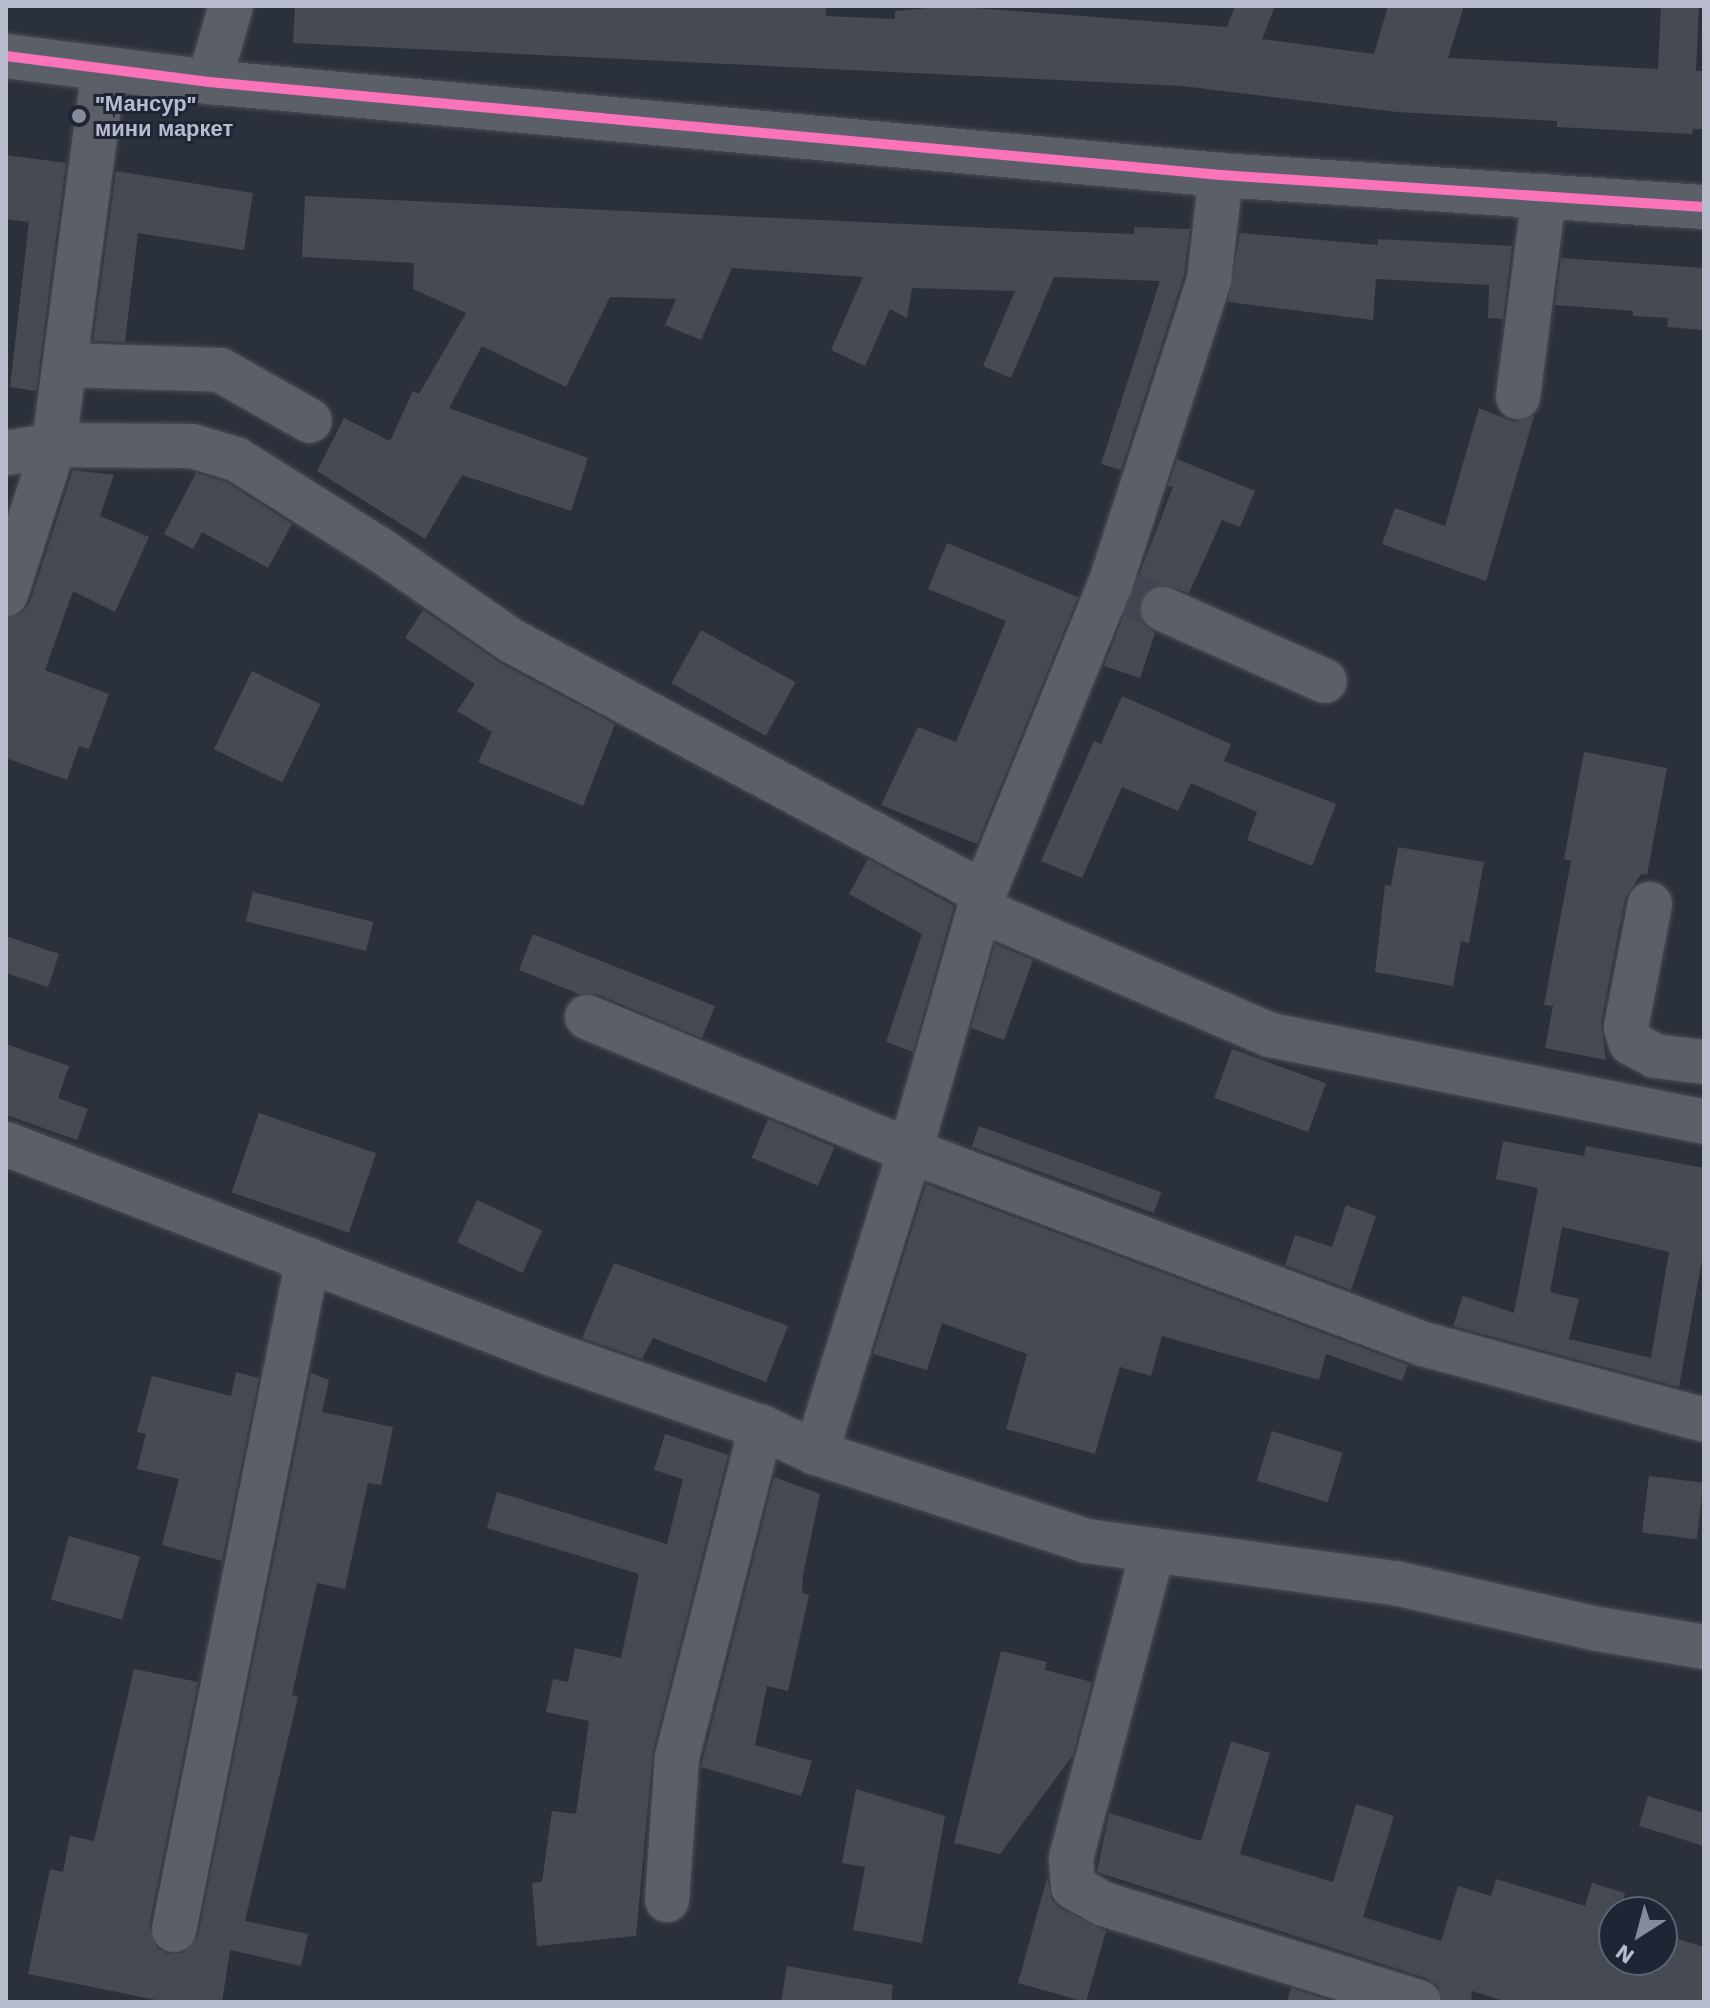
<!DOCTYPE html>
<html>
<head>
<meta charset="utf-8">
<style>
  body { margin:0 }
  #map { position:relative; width:1710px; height:2008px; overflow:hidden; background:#2b313b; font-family:"Work Sans",sans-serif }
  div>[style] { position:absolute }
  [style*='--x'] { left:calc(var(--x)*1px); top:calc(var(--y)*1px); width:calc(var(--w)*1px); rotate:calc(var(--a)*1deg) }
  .building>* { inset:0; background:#454a53; transform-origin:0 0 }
  .minor-tunnel>* { height:44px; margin-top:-22px; transform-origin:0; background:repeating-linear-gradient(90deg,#404651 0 44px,transparent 0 66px) }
  .roads { filter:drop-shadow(0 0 2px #494d55) drop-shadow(0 0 2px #494d55) }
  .minor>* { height:44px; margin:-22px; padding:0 22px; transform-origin:22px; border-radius:22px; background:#5b5f68 }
  .cycleway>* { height:10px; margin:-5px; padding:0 5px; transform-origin:5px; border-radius:5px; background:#fb73b8 }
  .dots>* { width:22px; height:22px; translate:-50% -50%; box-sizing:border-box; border:4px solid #1e2636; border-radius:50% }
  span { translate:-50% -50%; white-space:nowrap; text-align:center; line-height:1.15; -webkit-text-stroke:6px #1e2636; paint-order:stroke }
  .poi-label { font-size:22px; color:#b6bccb; font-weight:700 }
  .left { translate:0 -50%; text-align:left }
  .frame { position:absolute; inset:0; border:8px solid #b6bccb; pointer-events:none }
  .north { position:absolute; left:1598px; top:1896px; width:80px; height:80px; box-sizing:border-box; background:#1e2636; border:2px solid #5b6272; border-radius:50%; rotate:216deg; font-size:22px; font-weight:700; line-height:32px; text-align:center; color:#b6bccb }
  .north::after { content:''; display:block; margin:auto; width:28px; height:36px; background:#858b99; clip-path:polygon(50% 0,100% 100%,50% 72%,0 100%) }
</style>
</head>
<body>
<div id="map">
  <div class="building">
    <i style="clip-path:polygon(295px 6px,826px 6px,826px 16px,895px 19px,895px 11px,949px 6px,1227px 27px,1235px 6px,1275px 6px,1262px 39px,1374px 54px,1388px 6px,1464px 6px,1448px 58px,1658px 69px,1661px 6px,1699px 6px,1696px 71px,1704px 71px,1704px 129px,1693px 129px,1692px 134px,1557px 127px,1557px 121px,1397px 112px,1182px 86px,293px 43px)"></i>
    <i style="clip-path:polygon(6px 155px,66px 163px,36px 391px,10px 387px,29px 222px,6px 219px)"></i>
    <i style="clip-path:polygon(116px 171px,253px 193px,244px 250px,138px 233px,125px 342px,93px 341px)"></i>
    <i style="clip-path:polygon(305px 196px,1054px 231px,1134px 234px,1134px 227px,1190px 229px,1184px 275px,1121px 470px,1101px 464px,1160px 281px,1054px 277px,1011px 378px,983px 366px,1015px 291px,912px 288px,907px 318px,890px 309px,865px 366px,831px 350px,863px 277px,732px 268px,701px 340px,665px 325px,676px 299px,610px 297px,566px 387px,482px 346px,449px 408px,588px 458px,571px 511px,462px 475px,425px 539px,317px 471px,344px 418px,390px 441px,413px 391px,419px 394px,466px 313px,413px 289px,414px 263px,302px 257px)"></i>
    <i style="clip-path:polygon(1240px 233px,1378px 245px,1378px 239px,1512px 246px,1503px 319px,1488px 318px,1489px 285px,1376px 279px,1373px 320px,1228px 302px)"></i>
    <i style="clip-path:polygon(1561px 258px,1704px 268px,1704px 330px,1667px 327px,1668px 318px,1633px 316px,1633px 311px,1555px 305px)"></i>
    <i style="clip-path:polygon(1479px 408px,1514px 422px,1534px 416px,1486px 581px,1382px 544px,1395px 508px,1445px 526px)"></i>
    <i style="clip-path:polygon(1177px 459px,1255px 491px,1240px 527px,1222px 520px,1189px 593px,1160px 584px,1141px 598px,1142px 623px,1155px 633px,1140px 678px,1104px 666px,1173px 487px,1168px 486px)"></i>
    <i style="clip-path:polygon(73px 470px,114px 475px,100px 516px,149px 537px,115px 612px,73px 591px,45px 670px,109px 694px,89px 749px,79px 746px,67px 780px,6px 758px,6px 618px,22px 613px,30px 602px)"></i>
    <i style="clip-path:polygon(196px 473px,226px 482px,292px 524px,268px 568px,202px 532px,193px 549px,164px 534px)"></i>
    <i style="clip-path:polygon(947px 543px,1078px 597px,977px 844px,881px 805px,918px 727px,956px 742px,1006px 621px,928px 589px)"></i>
    <i style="clip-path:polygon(423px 610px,500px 663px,615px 724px,583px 806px,478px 762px,492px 732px,457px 711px,475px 684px,405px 638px)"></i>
    <i style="left:701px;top:630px;width:108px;height:61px;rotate:29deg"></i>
    <i style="left:252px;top:671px;width:76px;height:87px;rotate:26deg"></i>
    <i style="clip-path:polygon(1122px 696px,1231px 744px,1224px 761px,1336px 804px,1312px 866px,1247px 840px,1257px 812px,1191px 783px,1178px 811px,1122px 787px,1082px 878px,1041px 861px,1094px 741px,1101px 744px)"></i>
    <i style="clip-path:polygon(1584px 752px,1667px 768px,1647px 875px,1641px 874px,1625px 899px,1601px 1023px,1606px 1060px,1545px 1048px,1553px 1006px,1544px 1005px,1571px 861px,1564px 859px)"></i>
    <i style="clip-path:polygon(1398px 847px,1484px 862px,1469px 943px,1461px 941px,1453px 986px,1375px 972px,1385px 885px,1391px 886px)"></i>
    <i style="clip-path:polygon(868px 859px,954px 906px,913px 1052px,886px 1042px,922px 934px,849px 894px)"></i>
    <i style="left:253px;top:892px;width:124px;height:30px;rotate:14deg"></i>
    <i style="clip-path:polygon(533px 934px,715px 1006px,702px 1038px,597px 994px,579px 994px,519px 970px)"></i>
    <i style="clip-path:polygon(6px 936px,59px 954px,48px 987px,6px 973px)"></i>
    <i style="clip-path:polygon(995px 944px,1033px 960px,1004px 1040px,971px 1028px)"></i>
    <i style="clip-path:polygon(6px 1044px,69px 1066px,58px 1098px,88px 1109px,77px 1140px,6px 1115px)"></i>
    <i style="left:1232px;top:1049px;width:100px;height:52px;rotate:20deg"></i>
    <i style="left:259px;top:1113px;width:124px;height:84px;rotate:19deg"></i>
    <i style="left:768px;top:1119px;width:72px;height:42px;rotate:23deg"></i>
    <i style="left:979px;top:1126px;width:194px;height:22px;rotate:20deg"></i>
    <i style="clip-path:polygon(evenodd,1503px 1141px,1584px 1156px,1586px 1146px,1704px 1168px,1704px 1249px,1679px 1387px,1453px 1326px,1463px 1296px,1514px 1313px,1538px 1188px,1496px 1179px,1503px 1141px,1562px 1227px,1669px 1252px,1651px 1358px,1569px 1339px,1579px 1299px,1550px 1292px,1562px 1227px)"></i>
    <i style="clip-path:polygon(926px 1184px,1408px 1365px,1402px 1381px,1326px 1354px,1319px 1380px,1162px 1336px,1151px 1376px,1120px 1367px,1095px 1454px,1006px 1429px,1027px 1354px,942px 1323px,927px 1370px,873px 1354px)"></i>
    <i style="left:477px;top:1200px;width:72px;height:47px;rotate:25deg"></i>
    <i style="clip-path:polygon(1346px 1205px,1376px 1216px,1351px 1290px,1285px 1265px,1295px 1235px,1332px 1247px)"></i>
    <i style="clip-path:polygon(614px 1263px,788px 1326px,766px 1382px,653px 1338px,642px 1359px,582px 1338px)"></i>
    <i style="clip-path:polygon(236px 1372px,259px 1378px,222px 1561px,162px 1545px,179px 1479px,137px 1469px,146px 1434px,137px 1432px,152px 1376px,231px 1396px)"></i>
    <i style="clip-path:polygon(311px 1373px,329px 1380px,322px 1412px,393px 1427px,381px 1485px,368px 1483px,345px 1589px,317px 1583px,292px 1695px,298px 1697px,245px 1921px,308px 1934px,301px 1966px,230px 1950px,222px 2002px,166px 2002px,28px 1974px,50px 1869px,63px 1872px,70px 1836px,94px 1841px,134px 1669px,198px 1682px,149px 1926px,157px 1948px,168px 1954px,183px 1953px,198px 1936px)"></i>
    <i style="left:1272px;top:1431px;width:74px;height:52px;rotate:17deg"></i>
    <i style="clip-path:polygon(665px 1434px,728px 1455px,653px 1751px,636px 1936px,537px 1946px,532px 1883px,542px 1882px,552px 1811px,576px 1814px,589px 1721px,546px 1712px,553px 1679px,568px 1682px,575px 1648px,621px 1658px,639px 1574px,487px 1528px,497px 1492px,667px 1544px,683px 1479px,654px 1470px)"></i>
    <i style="left:1649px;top:1476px;width:55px;height:57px;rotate:7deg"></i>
    <i style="clip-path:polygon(774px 1477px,820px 1494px,803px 1575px,802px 1593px,809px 1595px,788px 1691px,767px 1686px,755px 1745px,812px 1761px,801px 1796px,701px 1767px)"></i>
    <i style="left:69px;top:1536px;width:74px;height:66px;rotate:16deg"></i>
    <i style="clip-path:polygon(1001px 1651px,1047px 1662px,1045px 1670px,1092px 1682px,1073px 1755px,1000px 1854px,954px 1843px)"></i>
    <i style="clip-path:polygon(1231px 1741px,1270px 1753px,1240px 1854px,1333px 1882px,1356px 1804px,1394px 1816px,1363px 1917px,1441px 1941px,1458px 1886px,1491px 1896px,1496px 1879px,1585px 1906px,1592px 1883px,1625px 1893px,1620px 1912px,1614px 1912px,1614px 1960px,1662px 1960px,1662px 1934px,1704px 1947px,1704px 2002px,1508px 2002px,1472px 1991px,1471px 2002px,1443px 2002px,1438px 1986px,1426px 1978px,1097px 1872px,1109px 1813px,1201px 1841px)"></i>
    <i style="clip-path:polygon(856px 1789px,945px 1816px,922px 1943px,853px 1930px,865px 1867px,842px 1863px)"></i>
    <i style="clip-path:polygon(1648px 1796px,1704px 1813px,1704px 1846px,1639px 1826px)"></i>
    <i style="clip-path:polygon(1047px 1878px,1052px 1900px,1060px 1908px,1106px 1931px,1086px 2002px,1018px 1983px)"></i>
    <i style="clip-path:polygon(787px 1966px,893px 1985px,891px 2002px,781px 2002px)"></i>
    <i style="clip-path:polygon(1291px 1988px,1335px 2002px,1287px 2002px)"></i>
  </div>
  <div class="minor-tunnel">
    <i style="--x:1130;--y:594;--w:36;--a:24"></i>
  </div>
  <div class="roads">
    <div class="minor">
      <i style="--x:6;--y:56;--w:205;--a:7.3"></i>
      <i style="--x:209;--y:82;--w:1016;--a:5.25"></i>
      <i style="--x:1221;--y:175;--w:484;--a:3.8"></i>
      <i style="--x:104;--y:69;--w:379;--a:97.6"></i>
      <i style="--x:54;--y:445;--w:138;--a:0.4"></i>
      <i style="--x:192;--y:446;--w:46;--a:16.5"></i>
      <i style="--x:236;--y:459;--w:169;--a:32.2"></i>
      <i style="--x:379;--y:549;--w:162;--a:34.7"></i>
      <i style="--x:512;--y:641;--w:535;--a:28.1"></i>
      <i style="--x:984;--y:893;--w:268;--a:106"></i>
      <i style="--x:910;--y:1151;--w:548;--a:20.62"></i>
      <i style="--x:1423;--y:1344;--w:291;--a:15.1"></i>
      <i style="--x:209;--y:82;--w:79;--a:-73.9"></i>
      <i style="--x:65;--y:365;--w:155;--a:1.8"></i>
      <i style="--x:220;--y:370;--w:103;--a:29.5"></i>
      <i style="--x:1518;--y:397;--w:203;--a:-82.6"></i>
      <i style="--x:6;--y:453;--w:49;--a:-9.5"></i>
      <i style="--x:54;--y:445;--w:157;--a:107.9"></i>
      <i style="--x:1163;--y:609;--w:177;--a:24"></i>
      <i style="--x:984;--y:893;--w:333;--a:-67.8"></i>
      <i style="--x:1110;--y:585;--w:321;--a:-72"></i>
      <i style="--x:1209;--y:280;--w:106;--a:-83.5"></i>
      <i style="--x:1650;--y:904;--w:126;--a:101"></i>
      <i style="--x:1626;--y:1028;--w:16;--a:72"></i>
      <i style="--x:1631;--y:1043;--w:27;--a:28"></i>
      <i style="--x:1655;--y:1056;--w:49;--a:7"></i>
      <i style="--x:980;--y:910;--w:316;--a:23.3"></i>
      <i style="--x:1270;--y:1035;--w:443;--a:11.3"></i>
      <i style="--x:587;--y:1017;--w:350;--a:22.5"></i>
      <i style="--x:910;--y:1151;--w:316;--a:107.3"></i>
      <i style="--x:6;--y:1144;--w:585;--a:21.04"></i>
      <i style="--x:552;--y:1354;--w:221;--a:19.3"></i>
      <i style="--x:761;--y:1427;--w:61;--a:25.3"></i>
      <i style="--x:816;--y:1453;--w:285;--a:18"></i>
      <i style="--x:1087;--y:1541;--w:311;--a:7.8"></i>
      <i style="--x:1395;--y:1583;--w:208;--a:12.8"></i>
      <i style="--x:1598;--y:1629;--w:108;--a:9.6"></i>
      <i style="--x:1153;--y:1550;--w:319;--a:104.9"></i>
      <i style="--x:1071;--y:1858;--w:29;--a:86"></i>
      <i style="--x:1073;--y:1887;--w:35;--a:29"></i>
      <i style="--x:1104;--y:1904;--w:330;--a:17.3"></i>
      <i style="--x:667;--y:1900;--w:143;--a:-86"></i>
      <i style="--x:677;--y:1757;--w:341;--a:-75.7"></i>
      <i style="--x:174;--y:1930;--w:684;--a:-78.71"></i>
    </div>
  </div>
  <div class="cycleway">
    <i style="--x:6;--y:56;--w:205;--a:7.3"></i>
    <i style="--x:209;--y:82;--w:1016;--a:5.25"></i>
    <i style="--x:1221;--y:175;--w:484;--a:3.8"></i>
  </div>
  <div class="dots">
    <i style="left:79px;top:116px;background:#858b99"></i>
  </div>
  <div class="poi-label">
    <span class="left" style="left:95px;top:116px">"Мансур"<br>мини маркет</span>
  </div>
  <div class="frame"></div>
  <div class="north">N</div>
</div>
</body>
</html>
